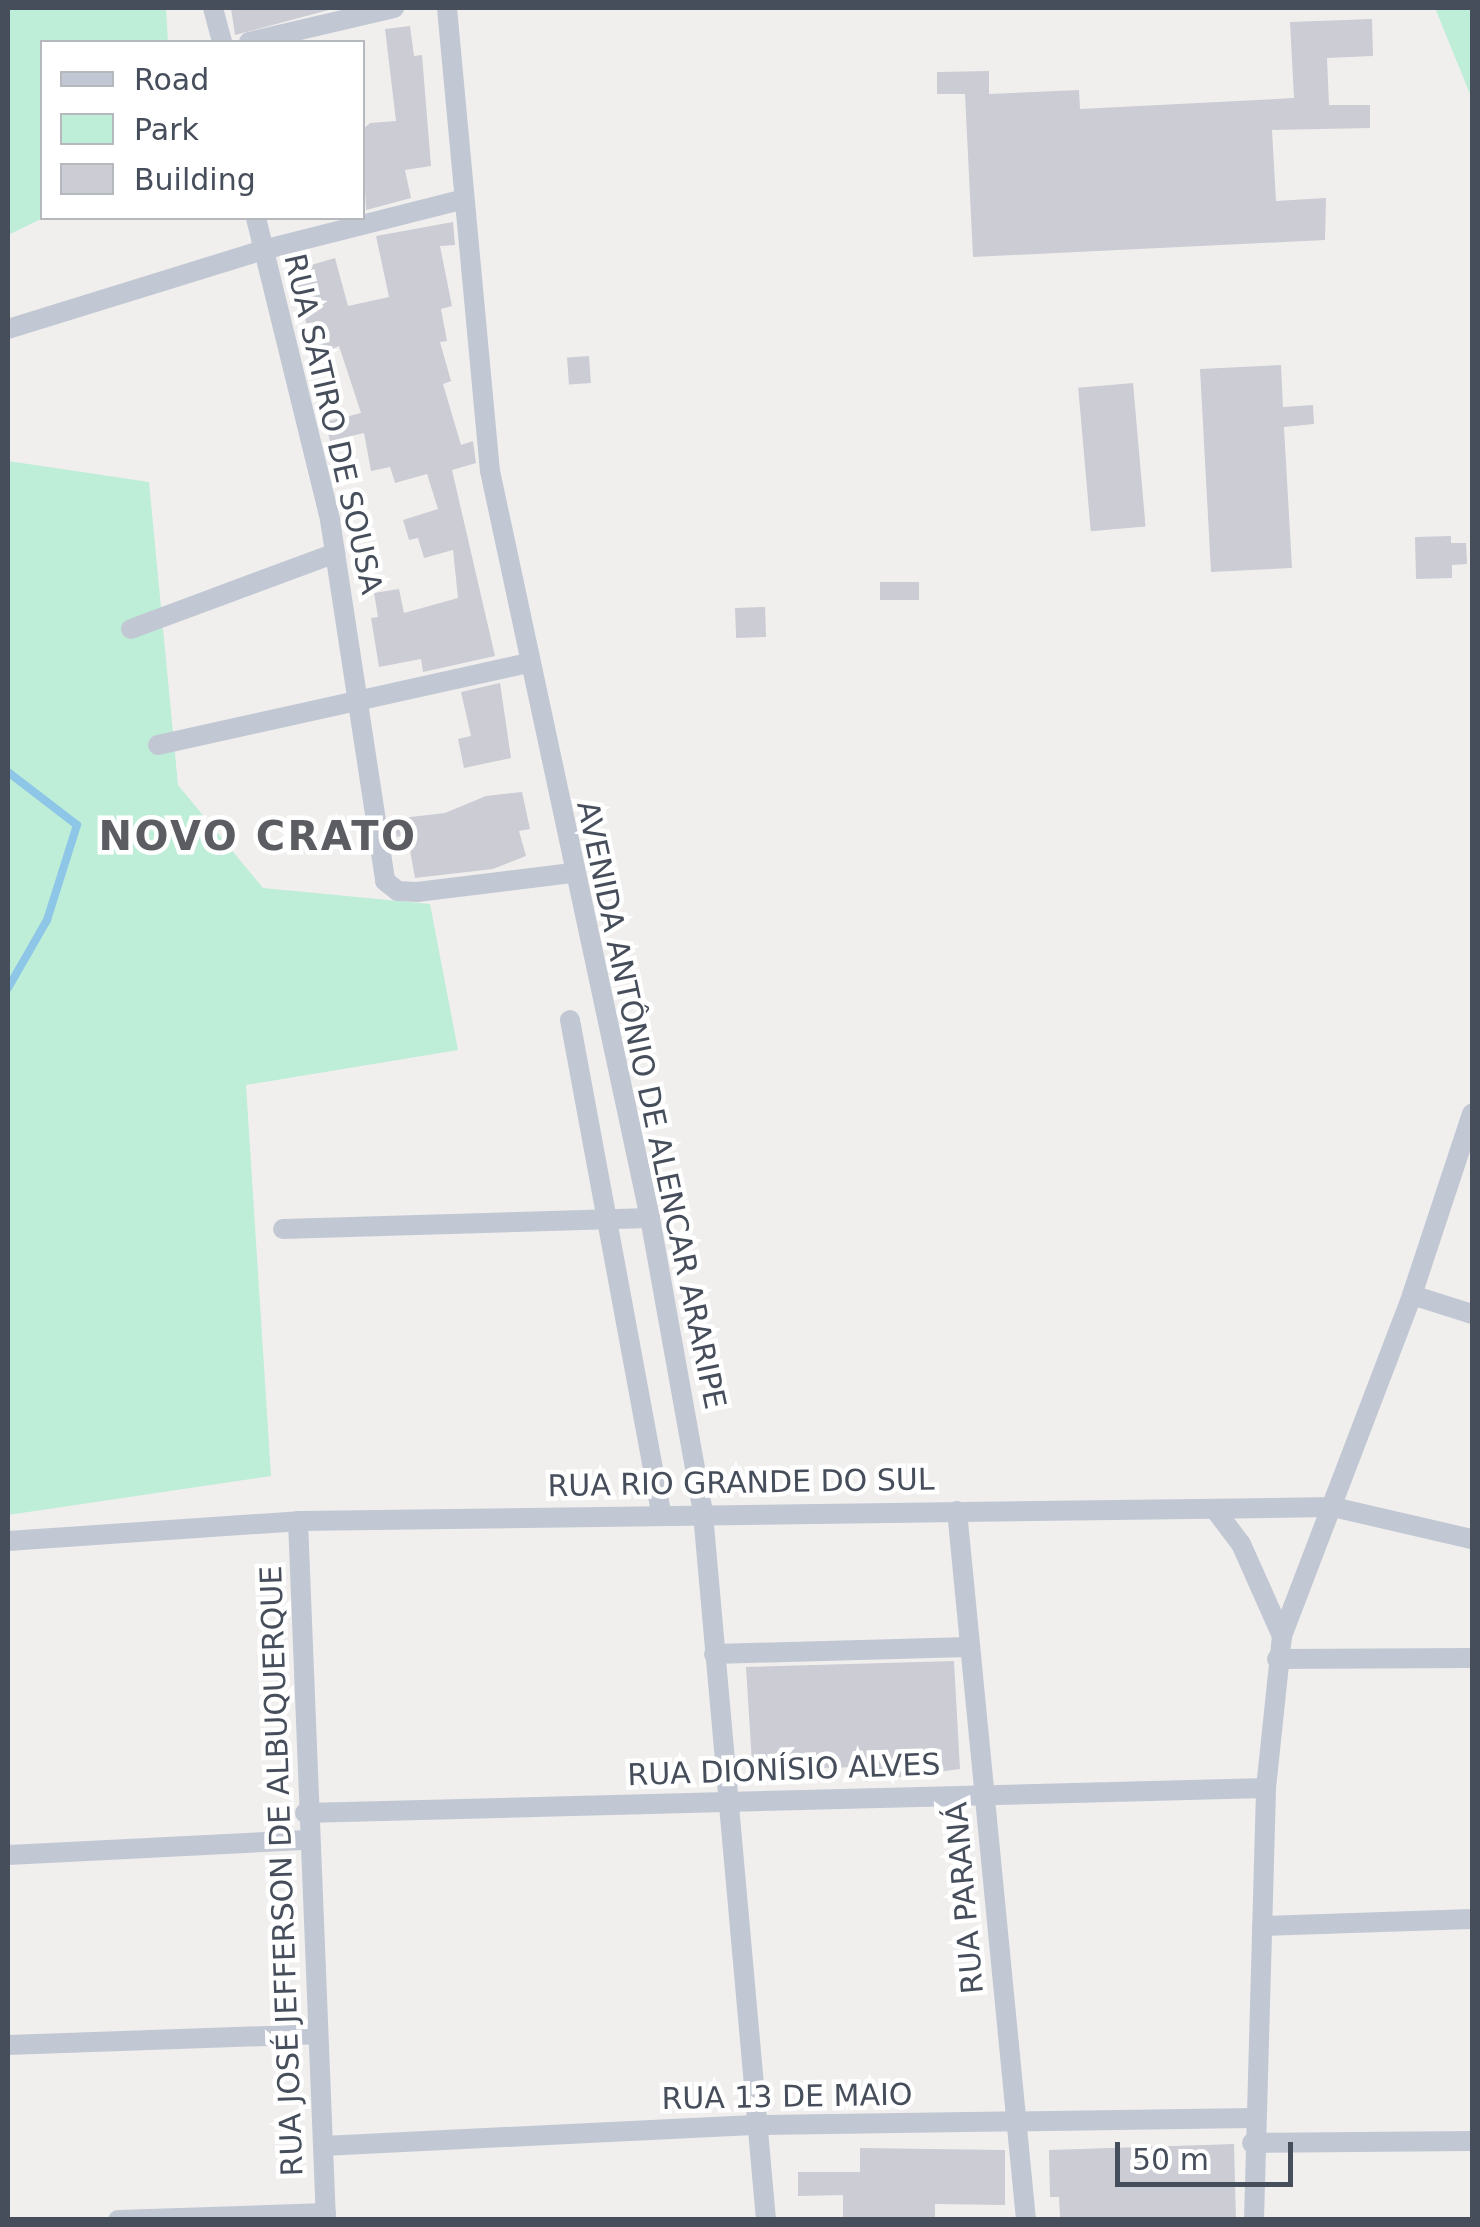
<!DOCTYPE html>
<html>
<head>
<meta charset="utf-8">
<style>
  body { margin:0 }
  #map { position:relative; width:1480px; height:2227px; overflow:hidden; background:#f1efee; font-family:"DejaVu Sans",sans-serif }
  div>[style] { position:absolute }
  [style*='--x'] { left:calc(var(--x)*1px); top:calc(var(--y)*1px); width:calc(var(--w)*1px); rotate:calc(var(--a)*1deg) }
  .green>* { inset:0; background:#beedd8 }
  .stream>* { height:8px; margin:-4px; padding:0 4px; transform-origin:4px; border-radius:4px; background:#8dc6e7 }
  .building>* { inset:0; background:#cbccd4; transform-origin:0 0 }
  .street>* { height:20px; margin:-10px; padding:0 10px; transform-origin:10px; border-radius:10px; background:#c2c8d3 }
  span { translate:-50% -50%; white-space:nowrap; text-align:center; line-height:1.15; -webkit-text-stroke:9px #fff; paint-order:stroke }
  .street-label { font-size:30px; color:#474e5b }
  .district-label { font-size:40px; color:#5b5d63; font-weight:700; letter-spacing:2.5px }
  .frame { position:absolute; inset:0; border:10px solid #474e5b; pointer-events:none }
  .legend { position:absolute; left:40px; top:40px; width:325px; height:180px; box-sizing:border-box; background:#fff; border:2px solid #b5b8bd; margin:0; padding:12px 18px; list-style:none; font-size:30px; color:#474e5b }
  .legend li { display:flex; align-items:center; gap:20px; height:50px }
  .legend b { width:50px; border:2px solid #b5b8bd }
  .scale { position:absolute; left:1115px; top:2142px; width:178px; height:45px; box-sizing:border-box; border:5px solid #474e5b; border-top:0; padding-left:12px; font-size:30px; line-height:35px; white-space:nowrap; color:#474e5b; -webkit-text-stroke:8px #fff; paint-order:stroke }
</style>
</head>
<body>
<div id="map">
  <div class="green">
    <i style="clip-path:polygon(8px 8px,166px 8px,168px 42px,42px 42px,43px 218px,8px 235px)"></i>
    <i style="clip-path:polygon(1435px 8px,1472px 8px,1472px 99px)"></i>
    <i style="clip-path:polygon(8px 461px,149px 482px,178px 785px,263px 888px,430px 904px,458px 1050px,246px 1085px,271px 1476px,8px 1515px)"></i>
  </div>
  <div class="stream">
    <i style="--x:8;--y:772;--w:87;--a:37.5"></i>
    <i style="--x:77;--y:825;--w:100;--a:107.5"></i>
    <i style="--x:47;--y:920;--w:78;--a:119.8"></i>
  </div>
  <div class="building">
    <i style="clip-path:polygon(231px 8px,336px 8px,235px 35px)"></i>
    <i style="clip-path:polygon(1372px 19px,1373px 56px,1327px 58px,1329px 105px,1370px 105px,1370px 128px,1272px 130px,1276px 201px,1326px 198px,1325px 240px,973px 257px,965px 94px,937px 94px,937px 72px,989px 71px,989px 94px,1079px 90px,1080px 109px,1294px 98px,1290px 22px)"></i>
    <i style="clip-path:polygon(410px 26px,414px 56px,422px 55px,431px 166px,405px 170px,411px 198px,366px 210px,362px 130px,370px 123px,396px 121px,385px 29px)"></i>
    <i style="clip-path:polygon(453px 222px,455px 245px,440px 246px,452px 306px,441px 309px,447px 341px,440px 342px,451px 381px,443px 384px,461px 445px,473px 441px,476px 463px,452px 470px,495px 656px,423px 672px,421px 659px,379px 667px,371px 618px,378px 617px,374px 593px,399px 589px,404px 613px,458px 598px,453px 550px,424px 558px,418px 538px,409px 540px,403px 520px,438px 509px,427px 474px,395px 483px,390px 467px,371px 471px,364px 433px,330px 441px,325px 422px,361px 413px,339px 346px,316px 356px,291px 271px,335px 258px,348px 306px,389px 297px,376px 236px)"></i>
    <i style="left:589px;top:356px;width:27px;height:22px;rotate:86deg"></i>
    <i style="clip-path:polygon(1281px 365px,1283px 407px,1313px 405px,1314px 424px,1284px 427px,1292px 568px,1211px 572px,1200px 369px)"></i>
    <i style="left:1133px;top:383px;width:144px;height:55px;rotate:85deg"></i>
    <i style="clip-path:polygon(1451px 536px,1451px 543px,1466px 543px,1467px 564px,1452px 565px,1452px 578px,1416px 579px,1415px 537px)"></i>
    <i style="left:919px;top:582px;width:18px;height:39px;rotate:90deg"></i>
    <i style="left:765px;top:607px;width:30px;height:30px;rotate:88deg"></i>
    <i style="clip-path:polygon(500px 683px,511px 758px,464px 768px,458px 739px,471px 736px,461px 692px)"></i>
    <i style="clip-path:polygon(522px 792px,530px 829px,519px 831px,526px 856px,493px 869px,415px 878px,407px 834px,397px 837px,393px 819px,445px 813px,486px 796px)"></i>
    <i style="clip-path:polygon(954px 1661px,960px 1769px,863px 1782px,862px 1767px,819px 1768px,819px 1777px,753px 1780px,746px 1667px)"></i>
    <i style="clip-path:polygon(1234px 2144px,1236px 2220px,1060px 2217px,1059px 2197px,1050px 2197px,1049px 2150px)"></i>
    <i style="clip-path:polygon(860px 2148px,1005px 2150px,1005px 2205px,935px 2204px,935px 2220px,843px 2220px,843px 2195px,798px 2196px,798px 2172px,860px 2172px)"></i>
  </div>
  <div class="street">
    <i style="--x:213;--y:8;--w:35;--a:75"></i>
    <i style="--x:447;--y:8;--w:465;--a:84.7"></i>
    <i style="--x:490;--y:471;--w:764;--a:77.91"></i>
    <i style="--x:650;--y:1218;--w:301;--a:79.8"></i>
    <i style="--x:703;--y:1514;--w:709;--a:84.9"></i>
    <i style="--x:249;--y:42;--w:149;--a:-13.2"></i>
    <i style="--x:256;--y:218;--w:311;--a:76.2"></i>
    <i style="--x:330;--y:520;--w:365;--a:81.3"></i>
    <i style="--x:385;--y:881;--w:16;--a:38"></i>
    <i style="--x:398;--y:891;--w:19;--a:3"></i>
    <i style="--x:417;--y:892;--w:156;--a:-7"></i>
    <i style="--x:8;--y:329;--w:267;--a:-17.2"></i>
    <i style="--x:263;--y:250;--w:207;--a:-14.2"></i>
    <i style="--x:131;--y:629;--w:218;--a:-20.4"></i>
    <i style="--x:158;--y:745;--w:379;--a:-12.5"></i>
    <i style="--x:570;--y:1020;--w:500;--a:79.52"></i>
    <i style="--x:283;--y:1229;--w:367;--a:-1.7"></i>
    <i style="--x:1412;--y:1295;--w:63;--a:17.6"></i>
    <i style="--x:957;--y:1511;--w:712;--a:84.44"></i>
    <i style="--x:1216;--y:1511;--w:41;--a:52.9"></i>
    <i style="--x:1241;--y:1544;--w:101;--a:66"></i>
    <i style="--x:298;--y:1521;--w:700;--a:87.71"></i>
    <i style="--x:8;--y:1541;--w:291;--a:-3.9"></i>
    <i style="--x:298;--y:1521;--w:1035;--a:-0.77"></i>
    <i style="--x:1333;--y:1507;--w:143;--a:13"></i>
    <i style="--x:714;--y:1654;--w:254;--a:-1.6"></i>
    <i style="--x:1277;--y:1659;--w:195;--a:-0.3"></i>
    <i style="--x:305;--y:1813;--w:961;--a:-1.49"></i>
    <i style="--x:8;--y:1855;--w:299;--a:-2.9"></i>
    <i style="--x:1262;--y:1926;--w:210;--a:-1.9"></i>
    <i style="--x:8;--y:2045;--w:309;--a:-2"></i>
    <i style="--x:1252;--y:2143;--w:220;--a:-0.5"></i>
    <i style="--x:323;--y:2146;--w:436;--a:-2.8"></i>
    <i style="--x:758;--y:2125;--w:494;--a:-0.8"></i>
    <i style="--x:118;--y:2220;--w:208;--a:-1.9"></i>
    <i style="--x:1254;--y:2220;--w:432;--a:-88.4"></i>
    <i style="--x:1266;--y:1788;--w:153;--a:-84"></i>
    <i style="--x:1282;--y:1636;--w:365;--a:-69.1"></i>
    <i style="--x:1412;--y:1295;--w:191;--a:-71.7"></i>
  </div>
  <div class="street-label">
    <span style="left:333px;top:424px;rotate:77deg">RUA SATIRO DE SOUSA</span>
    <span style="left:651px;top:1105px;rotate:78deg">AVENIDA ANTÔNIO DE ALENCAR ARARIPE</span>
    <span style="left:741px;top:1483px;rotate:-1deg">RUA RIO GRANDE DO SUL</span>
    <span style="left:784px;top:1770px;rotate:-2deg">RUA DIONÍSIO ALVES</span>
    <span style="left:282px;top:1871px;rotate:-92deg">RUA JOSÉ JEFFERSON DE ALBUQUERQUE</span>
    <span style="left:965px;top:1898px;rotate:-95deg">RUA PARANÁ</span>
    <span style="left:787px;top:2097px;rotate:-1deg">RUA 13 DE MAIO</span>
  </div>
  <div class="district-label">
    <span style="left:258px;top:836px">NOVO CRATO</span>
  </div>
  <div class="frame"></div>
  <ul class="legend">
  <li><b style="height:12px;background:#c2c8d3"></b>Road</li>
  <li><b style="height:28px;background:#beedd8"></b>Park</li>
  <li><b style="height:28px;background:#cbccd4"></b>Building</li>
  </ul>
  <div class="scale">50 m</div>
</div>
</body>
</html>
